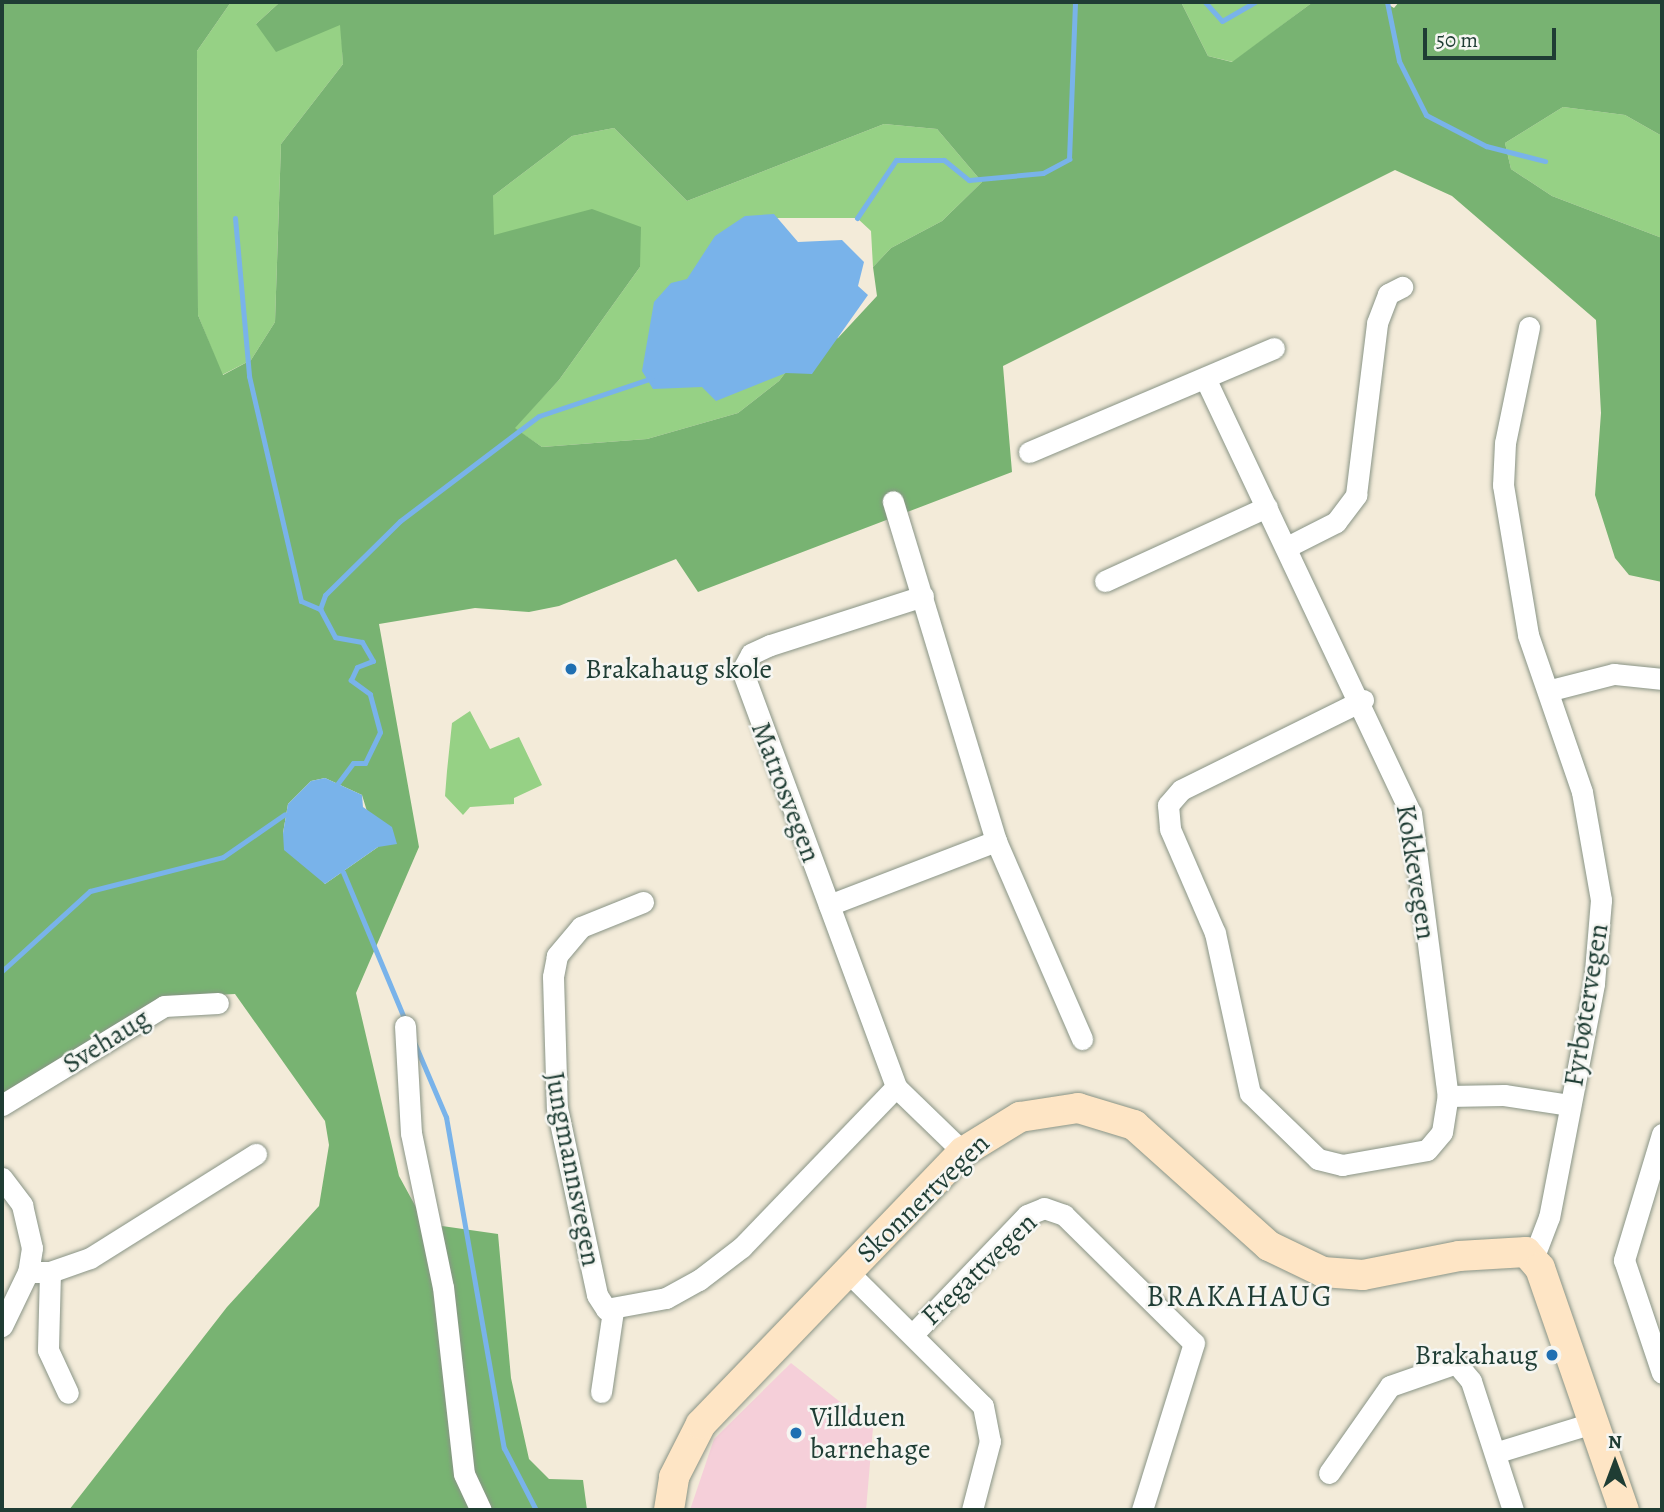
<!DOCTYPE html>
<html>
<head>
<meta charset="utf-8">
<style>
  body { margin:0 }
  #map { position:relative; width:1664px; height:1512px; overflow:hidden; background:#f3ebd9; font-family:Alegreya,serif }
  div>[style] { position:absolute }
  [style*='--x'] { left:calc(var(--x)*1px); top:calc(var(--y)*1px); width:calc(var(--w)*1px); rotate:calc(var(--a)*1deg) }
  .built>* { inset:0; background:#f5cfd9 }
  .green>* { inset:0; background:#96d185 }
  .forest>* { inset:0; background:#78b372 }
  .water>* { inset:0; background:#79b3ea }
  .stream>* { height:5px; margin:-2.5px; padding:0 2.5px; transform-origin:2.5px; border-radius:2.5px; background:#79b3ea }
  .roads { filter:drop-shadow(0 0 2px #899486) drop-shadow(0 0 2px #899486) }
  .street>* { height:21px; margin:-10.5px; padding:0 10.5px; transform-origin:10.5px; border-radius:10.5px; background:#fff }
  .secondary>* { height:30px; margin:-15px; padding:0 15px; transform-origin:15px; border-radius:15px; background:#fee5c5 }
  .dots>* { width:19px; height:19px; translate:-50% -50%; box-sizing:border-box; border:4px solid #f6f6f2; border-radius:50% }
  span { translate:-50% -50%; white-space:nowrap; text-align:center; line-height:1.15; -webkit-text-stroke:5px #f6f6f2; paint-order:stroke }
  .poi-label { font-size:28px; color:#1f3d34 }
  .left { translate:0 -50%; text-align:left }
  .right { translate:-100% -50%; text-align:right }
  .street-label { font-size:28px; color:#1f3d34 }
  .neighbourhood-label { font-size:30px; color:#1f3d34; letter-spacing:2px }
  .frame { position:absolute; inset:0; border:4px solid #1f3d34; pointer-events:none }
  .north { position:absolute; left:1580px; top:1428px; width:70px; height:70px; -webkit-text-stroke:5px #f6f6f2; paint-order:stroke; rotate:0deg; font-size:19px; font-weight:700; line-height:28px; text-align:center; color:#1f3d34 }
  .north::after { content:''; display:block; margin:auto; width:24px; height:32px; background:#1f3d34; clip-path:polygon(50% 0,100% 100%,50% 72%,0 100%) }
  .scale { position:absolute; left:1423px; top:28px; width:133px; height:32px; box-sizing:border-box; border:4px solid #1f3d34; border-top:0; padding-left:9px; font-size:21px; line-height:24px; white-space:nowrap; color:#1f3d34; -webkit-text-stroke:5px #f6f6f2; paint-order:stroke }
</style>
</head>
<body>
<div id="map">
  <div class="built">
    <i style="clip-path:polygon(791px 1363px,873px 1428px,866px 1510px,690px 1510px,714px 1439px)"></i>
  </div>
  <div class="green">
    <i style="clip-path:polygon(231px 2px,280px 2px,256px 24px,341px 24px,343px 64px,281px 144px,275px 322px,251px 360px,222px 375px,198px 315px,197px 51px)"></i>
    <i style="clip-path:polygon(1181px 2px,1313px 2px,1233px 62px,1208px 56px)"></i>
    <i style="clip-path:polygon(1563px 107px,1625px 115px,1662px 136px,1662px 238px,1552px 196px,1511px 169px,1505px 143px)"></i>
    <i style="clip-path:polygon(884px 124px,937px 129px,982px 182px,942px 221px,891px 248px,873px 267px,871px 231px,857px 218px,759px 218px,804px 348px,779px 381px,738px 413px,647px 439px,542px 447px,514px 428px,559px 380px,640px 267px,493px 236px,493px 196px,572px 136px,614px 128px,687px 201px)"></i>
    <i style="clip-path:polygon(470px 711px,490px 749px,519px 737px,542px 785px,514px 798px,514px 804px,470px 807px,463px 815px,445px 796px,447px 771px,452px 723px)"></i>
  </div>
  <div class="forest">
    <i style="clip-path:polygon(evenodd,2px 2px,231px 2px,197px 51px,198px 315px,223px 375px,251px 360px,275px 322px,281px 144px,343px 64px,340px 25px,276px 52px,256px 24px,280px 2px,1181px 2px,1208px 56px,1232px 62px,1313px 2px,1384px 2px,1394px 8px,1399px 2px,1662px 2px,1662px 136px,1625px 115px,1563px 107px,1505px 143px,1511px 169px,1552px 196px,1662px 238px,1662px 582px,1629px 575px,1615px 558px,1595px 495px,1601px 413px,1596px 320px,1452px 196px,1395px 170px,1003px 366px,1012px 472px,698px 592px,676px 559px,559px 606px,529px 612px,475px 608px,379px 624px,419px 847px,356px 993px,399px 1176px,417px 1209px,442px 1226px,498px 1234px,511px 1378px,529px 1459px,549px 1479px,583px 1480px,587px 1510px,69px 1510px,227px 1307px,319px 1206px,329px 1145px,325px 1121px,235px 994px,196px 996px,124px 1032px,2px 1118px,2px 2px,884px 124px,937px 129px,982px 182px,942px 221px,891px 248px,873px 267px,877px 296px,838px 338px,804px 348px,779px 381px,738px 413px,647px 439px,542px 447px,515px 428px,559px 380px,640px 267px,641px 227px,592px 209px,494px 235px,493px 196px,572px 136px,614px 128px,687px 201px,884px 124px,2px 2px,325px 778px,362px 795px,378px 847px,325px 884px,283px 833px,288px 804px,311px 781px,325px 778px)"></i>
  </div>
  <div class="water">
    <i style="clip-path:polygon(774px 214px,798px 242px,842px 240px,864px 262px,858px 286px,868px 295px,812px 374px,786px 373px,716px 401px,702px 387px,653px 389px,642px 371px,654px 302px,671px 283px,687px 279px,715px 236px,745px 216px)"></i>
    <i style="clip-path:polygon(325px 778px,362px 795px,363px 807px,392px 827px,397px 844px,378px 847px,325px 884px,284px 850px,283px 833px,288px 804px,311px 781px)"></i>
  </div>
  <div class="stream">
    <i style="--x:1205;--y:2;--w:25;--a:48"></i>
    <i style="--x:1222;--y:21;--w:38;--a:-30"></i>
    <i style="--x:1387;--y:2;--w:60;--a:78.5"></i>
    <i style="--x:1399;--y:61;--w:60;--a:63.4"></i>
    <i style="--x:1426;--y:115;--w:68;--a:27.3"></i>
    <i style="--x:1486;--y:146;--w:61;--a:14.3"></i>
    <i style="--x:235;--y:218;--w:159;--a:84.9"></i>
    <i style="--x:249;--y:376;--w:231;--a:77"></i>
    <i style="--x:301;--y:601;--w:21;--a:23"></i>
    <i style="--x:857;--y:218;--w:70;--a:-56.1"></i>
    <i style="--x:896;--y:160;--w:48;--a:0"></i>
    <i style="--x:944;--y:160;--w:32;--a:39"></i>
    <i style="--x:969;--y:180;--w:74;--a:-5.4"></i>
    <i style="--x:1043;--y:173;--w:30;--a:-28"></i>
    <i style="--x:1069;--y:159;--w:157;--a:-87.8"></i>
    <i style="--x:338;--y:783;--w:25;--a:-53"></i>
    <i style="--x:353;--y:763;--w:12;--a:0"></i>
    <i style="--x:365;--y:763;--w:34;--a:-64"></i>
    <i style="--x:380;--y:732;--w:39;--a:-105"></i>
    <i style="--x:370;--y:694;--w:24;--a:-144"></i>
    <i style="--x:351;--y:680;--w:14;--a:-65"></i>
    <i style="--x:357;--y:667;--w:17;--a:-21"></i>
    <i style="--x:373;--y:661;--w:22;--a:-120"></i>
    <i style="--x:362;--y:642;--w:27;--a:-170"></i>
    <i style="--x:335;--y:637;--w:32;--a:-118"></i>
    <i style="--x:320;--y:609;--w:15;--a:-70"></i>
    <i style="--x:325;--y:595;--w:105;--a:-44.6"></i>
    <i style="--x:400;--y:521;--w:174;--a:-37.1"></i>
    <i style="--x:539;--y:416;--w:119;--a:-18.6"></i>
    <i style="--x:343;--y:872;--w:160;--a:67.3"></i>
    <i style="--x:2;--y:971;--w:119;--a:-42.3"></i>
    <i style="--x:90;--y:891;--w:137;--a:-14.3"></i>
    <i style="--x:223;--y:857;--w:75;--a:-34.7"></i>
    <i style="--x:414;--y:1042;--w:82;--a:66.9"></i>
    <i style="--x:446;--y:1117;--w:336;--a:80.1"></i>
    <i style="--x:504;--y:1448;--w:70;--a:62.7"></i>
  </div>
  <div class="roads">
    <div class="street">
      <i style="--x:1529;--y:327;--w:118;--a:101.7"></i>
      <i style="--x:1505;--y:443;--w:42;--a:92.7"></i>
      <i style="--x:1503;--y:485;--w:152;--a:80.5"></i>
      <i style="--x:1528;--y:635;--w:166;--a:71"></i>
      <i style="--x:1582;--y:792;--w:110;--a:80"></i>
      <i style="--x:1601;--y:900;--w:84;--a:94.8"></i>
      <i style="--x:1594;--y:984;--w:237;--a:100.9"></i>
      <i style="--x:1549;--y:1217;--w:45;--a:110.9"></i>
      <i style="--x:1205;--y:378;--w:481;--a:64.7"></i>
      <i style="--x:1411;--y:813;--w:285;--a:82.6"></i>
      <i style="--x:1029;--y:452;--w:266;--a:-23"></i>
      <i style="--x:1287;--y:547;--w:55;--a:-27"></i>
      <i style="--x:1336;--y:522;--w:34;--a:-53"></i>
      <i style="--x:1356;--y:495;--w:173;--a:-83"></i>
      <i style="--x:1377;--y:323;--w:31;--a:-69"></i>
      <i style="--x:1388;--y:294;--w:16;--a:-27"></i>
      <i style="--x:1105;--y:581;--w:178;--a:-24.6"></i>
      <i style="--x:923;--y:596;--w:161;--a:162.2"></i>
      <i style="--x:770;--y:645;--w:21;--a:155"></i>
      <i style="--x:751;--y:654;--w:18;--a:119"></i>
      <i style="--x:742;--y:670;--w:445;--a:69.7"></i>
      <i style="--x:896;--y:1087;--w:93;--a:44.1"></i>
      <i style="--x:1551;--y:690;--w:65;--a:-14.3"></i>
      <i style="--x:1614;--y:674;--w:48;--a:5.9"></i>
      <i style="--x:1363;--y:700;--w:203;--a:153.7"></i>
      <i style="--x:1181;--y:790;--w:20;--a:131"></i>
      <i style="--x:1168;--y:805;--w:24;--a:85"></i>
      <i style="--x:1170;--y:829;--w:113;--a:66.6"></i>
      <i style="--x:1215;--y:933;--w:164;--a:77.7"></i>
      <i style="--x:1250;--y:1093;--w:95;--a:44.1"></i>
      <i style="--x:1318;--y:1159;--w:25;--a:14"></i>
      <i style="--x:1342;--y:1165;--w:86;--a:-10"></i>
      <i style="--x:1427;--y:1150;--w:23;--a:-50"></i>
      <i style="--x:1442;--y:1132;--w:36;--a:-81"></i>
      <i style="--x:1448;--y:1096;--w:56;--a:-1"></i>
      <i style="--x:1504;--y:1095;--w:67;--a:8.6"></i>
      <i style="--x:996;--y:841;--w:216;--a:66.5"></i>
      <i style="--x:643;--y:902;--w:67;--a:158"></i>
      <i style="--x:581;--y:927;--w:38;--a:130"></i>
      <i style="--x:557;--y:956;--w:21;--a:101"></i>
      <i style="--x:553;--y:977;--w:131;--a:88.3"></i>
      <i style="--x:557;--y:1108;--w:191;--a:77.9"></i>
      <i style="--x:597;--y:1295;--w:17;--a:57"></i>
      <i style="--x:606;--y:1309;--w:61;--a:-10.4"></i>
      <i style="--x:666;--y:1298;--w:38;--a:-29"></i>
      <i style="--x:699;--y:1280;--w:54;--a:-37.5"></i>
      <i style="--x:742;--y:1247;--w:222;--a:-46.1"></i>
      <i style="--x:829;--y:905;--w:179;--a:-21"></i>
      <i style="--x:996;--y:841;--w:355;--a:-106.9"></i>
      <i style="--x:405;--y:1026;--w:107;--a:86.8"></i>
      <i style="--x:411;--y:1133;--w:157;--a:78.3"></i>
      <i style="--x:443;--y:1287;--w:188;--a:83.6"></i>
      <i style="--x:464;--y:1474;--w:40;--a:65"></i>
      <i style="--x:2;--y:1105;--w:190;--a:-31.4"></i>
      <i style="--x:164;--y:1006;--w:54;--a:-3.2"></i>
      <i style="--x:1662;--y:1134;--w:132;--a:106.8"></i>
      <i style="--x:1624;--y:1260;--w:119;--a:71.4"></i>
      <i style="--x:2;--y:1178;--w:34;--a:53"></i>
      <i style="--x:22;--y:1205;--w:44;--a:76.9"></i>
      <i style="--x:32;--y:1248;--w:24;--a:99"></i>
      <i style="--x:28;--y:1272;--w:60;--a:115.7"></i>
      <i style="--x:28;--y:1272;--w:22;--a:0"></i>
      <i style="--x:50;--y:1272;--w:42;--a:-19.3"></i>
      <i style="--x:90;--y:1258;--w:196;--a:-32.1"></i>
      <i style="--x:50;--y:1272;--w:78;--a:91.5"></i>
      <i style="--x:48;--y:1350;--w:47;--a:65.1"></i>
      <i style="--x:848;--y:1272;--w:190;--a:44.8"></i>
      <i style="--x:983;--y:1406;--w:36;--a:79"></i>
      <i style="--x:990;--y:1441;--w:71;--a:104.6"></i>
      <i style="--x:914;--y:1333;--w:163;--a:-46.2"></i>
      <i style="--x:1027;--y:1215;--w:18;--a:-22"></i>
      <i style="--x:1044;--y:1208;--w:21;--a:19"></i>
      <i style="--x:1064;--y:1215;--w:182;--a:44.6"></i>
      <i style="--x:1194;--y:1343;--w:175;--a:107.3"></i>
      <i style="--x:601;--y:1392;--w:82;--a:-81.6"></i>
      <i style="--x:1498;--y:1452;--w:98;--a:-17.1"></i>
      <i style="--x:1329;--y:1473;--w:106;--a:-55"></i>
      <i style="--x:1390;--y:1386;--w:70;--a:-19.2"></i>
      <i style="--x:1456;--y:1363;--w:23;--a:50"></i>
      <i style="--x:1471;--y:1381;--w:136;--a:72"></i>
    </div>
    <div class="secondary">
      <i style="--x:669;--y:1510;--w:33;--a:-81"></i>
      <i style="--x:674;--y:1477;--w:59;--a:-63"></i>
      <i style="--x:701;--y:1424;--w:378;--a:-46.1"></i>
      <i style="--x:963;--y:1152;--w:67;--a:-31.6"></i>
      <i style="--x:1020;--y:1117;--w:59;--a:-8.8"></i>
      <i style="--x:1078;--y:1108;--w:59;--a:16.9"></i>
      <i style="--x:1134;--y:1125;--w:181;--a:41.9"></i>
      <i style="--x:1269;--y:1246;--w:60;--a:25.7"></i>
      <i style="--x:1323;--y:1272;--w:40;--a:4.3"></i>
      <i style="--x:1363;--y:1275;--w:98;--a:-11.2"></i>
      <i style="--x:1459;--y:1256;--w:67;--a:-3.4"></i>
      <i style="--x:1526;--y:1252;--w:21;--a:49"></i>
      <i style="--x:1540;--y:1268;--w:256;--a:70.9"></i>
    </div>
  </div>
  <div class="dots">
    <i style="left:571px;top:669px;background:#1f6fb2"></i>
    <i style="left:1552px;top:1355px;background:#1f6fb2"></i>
    <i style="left:796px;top:1433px;background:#1f6fb2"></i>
  </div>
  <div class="poi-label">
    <span class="left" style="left:585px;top:669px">Brakahaug skole</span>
    <span class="right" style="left:1538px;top:1355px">Brakahaug</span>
    <span class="left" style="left:810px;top:1433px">Villduen<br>barnehage</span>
  </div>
  <div class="street-label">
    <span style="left:786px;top:792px;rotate:69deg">Matrosvegen</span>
    <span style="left:1416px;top:872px;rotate:81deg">Kokkevegen</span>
    <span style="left:1586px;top:1005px;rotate:-81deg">Fyrbøtervegen</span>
    <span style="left:106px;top:1041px;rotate:-32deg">Svehaug</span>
    <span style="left:573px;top:1169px;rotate:79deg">Jungmannsvegen</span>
    <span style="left:923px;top:1198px;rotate:-44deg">Skonnertvegen</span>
    <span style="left:979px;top:1269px;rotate:-44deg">Fregattvegen</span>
  </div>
  <div class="neighbourhood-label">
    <span style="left:1240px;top:1296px">BRAKAHAUG</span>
  </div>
  <div class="frame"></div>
  <div class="north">N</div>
  <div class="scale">50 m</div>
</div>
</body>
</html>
